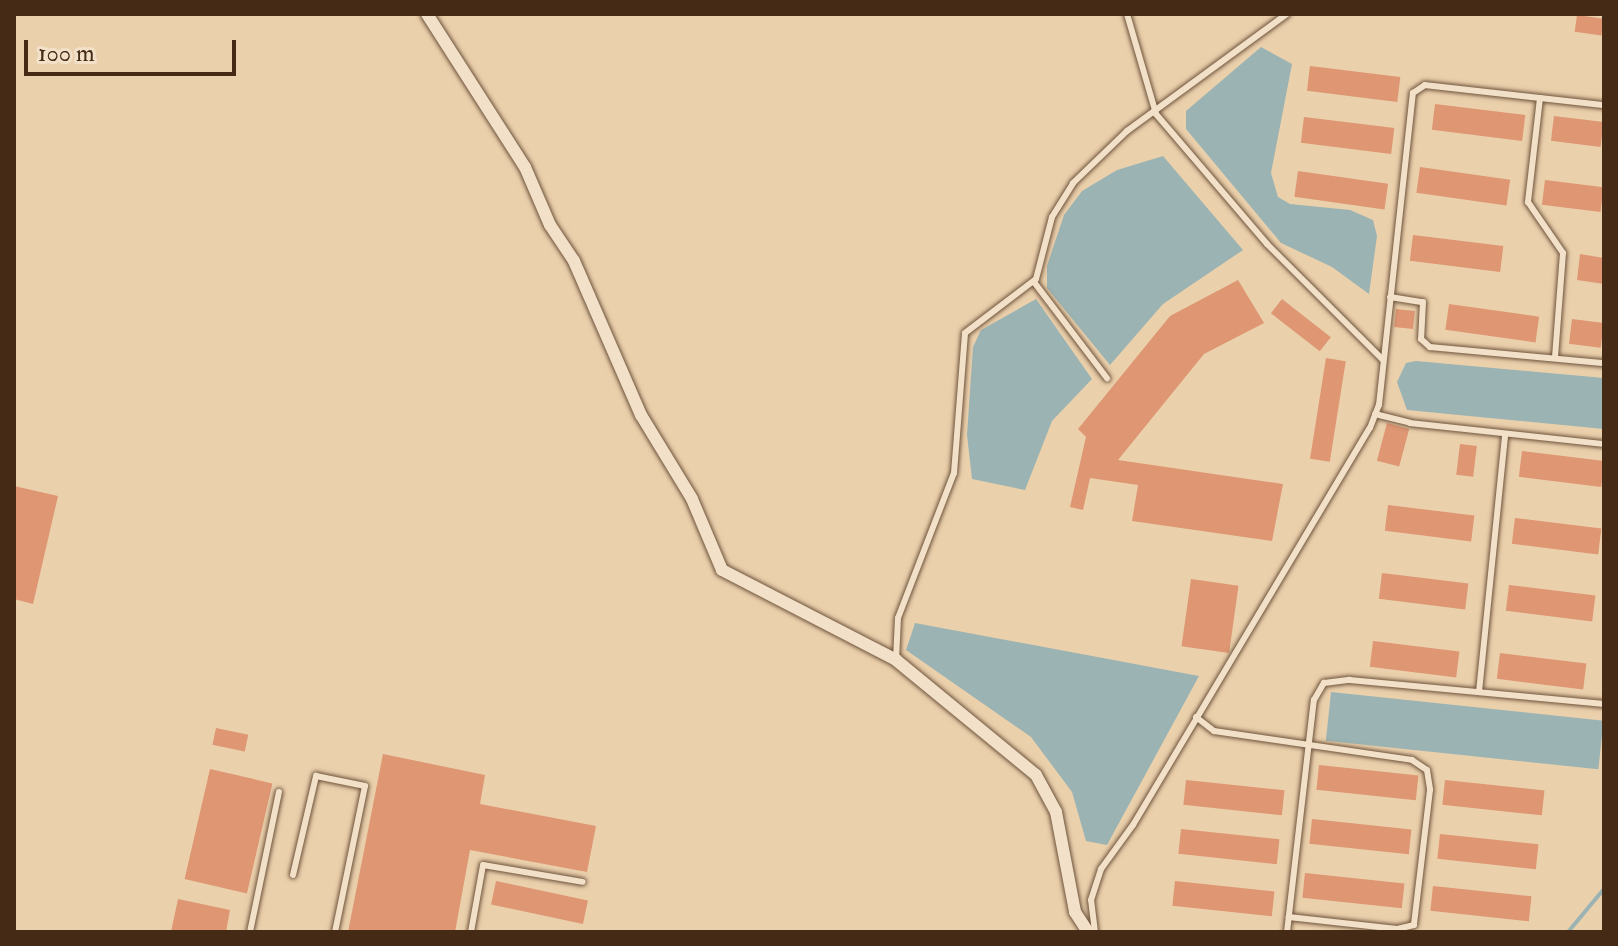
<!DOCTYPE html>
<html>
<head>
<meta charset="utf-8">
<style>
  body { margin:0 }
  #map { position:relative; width:1618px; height:946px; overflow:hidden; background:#ebd0ac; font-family:"IM FELL Double Pica",serif }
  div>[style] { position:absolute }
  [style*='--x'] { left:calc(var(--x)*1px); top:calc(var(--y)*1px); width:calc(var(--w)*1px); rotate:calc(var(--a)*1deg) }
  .water>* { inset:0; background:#9bb4b3; transform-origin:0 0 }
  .stream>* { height:4px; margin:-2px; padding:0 2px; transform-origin:2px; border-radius:2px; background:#9bb4b3 }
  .building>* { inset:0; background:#de9673; transform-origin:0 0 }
  .roads { filter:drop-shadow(0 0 2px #6e543c) drop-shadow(0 0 2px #6e543c) }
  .service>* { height:6px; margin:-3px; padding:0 3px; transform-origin:3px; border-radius:3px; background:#f2e0c9 }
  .minor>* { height:12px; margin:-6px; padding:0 6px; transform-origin:6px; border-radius:6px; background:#f2e0c9 }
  span { translate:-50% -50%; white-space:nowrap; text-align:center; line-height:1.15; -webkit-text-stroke:8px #f2e0c9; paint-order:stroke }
  .frame { position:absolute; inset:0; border:16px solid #452b16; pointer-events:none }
  .scale { position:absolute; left:24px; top:40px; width:212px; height:36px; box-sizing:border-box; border:4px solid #452b16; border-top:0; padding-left:10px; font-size:24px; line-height:28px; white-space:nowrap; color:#452b16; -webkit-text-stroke:6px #f2e0c9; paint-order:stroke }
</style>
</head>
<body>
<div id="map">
  <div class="water">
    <i style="clip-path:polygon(1261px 47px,1292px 64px,1271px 173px,1278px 197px,1290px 204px,1350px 210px,1373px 220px,1377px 236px,1369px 294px,1332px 267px,1281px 243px,1186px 129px,1186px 111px)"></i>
    <i style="clip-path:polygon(1163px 156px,1243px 250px,1163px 304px,1110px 365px,1047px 288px,1047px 266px,1064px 215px,1082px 191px,1117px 170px)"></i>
    <i style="clip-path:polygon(1036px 299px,1092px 379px,1052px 421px,1025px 490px,972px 479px,967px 435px,973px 347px,981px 330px)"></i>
    <i style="clip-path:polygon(1416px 361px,1604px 378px,1604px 429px,1407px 410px,1397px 382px,1406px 363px)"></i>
    <i style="clip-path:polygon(915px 623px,1199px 676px,1107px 845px,1086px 841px,1072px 792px,1031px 737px,906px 650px)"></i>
    <i style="left:1331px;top:692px;width:274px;height:49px;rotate:6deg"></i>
  </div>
  <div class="stream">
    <i style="--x:1568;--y:932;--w:56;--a:-50.1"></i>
  </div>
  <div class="building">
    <i style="left:1577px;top:15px;width:27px;height:17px;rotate:8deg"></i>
    <i style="left:1310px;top:66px;width:91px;height:25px;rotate:7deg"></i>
    <i style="left:1435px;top:104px;width:91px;height:26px;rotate:7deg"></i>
    <i style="left:1554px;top:116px;width:50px;height:25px;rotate:7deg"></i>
    <i style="left:1304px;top:117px;width:91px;height:26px;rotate:7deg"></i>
    <i style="left:1420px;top:167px;width:91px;height:26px;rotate:8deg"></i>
    <i style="left:1298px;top:171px;width:91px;height:26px;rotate:8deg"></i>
    <i style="left:1545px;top:180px;width:59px;height:25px;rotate:7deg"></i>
    <i style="left:1413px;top:235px;width:91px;height:26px;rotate:7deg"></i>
    <i style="clip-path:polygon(1580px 254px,1604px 258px,1604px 284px,1577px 280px)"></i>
    <i style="clip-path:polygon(1238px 280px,1264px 323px,1204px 354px,1118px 460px,1283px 484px,1272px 541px,1132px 521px,1138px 485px,1090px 478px,1083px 510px,1070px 507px,1086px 437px,1078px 429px,1170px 316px)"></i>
    <i style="left:1282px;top:299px;width:62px;height:18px;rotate:38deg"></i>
    <i style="left:1449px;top:304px;width:91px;height:26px;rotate:8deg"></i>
    <i style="left:1396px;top:309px;width:19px;height:18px;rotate:6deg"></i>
    <i style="left:1572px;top:319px;width:32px;height:25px;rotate:7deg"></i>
    <i style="left:1326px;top:358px;width:20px;height:102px;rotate:9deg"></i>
    <i style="left:1387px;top:423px;width:23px;height:39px;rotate:15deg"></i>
    <i style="left:1460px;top:444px;width:17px;height:31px;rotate:7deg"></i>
    <i style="left:1522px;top:451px;width:83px;height:26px;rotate:7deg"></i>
    <i style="clip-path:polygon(14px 486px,58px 496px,33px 604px,14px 599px)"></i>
    <i style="left:1388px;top:505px;width:87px;height:26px;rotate:7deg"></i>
    <i style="left:1515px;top:518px;width:87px;height:26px;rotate:7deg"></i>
    <i style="left:1382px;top:573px;width:87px;height:26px;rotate:7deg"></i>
    <i style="left:1191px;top:579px;width:48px;height:68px;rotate:8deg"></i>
    <i style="left:1509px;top:585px;width:87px;height:26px;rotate:7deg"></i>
    <i style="left:1373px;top:641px;width:87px;height:26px;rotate:7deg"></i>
    <i style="left:1500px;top:653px;width:87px;height:26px;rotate:7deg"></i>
    <i style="left:216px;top:728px;width:33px;height:17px;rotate:12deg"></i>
    <i style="clip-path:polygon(383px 754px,485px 775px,480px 804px,596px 826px,587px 872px,470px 850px,455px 932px,348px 932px)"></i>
    <i style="left:1319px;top:765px;width:100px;height:25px;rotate:6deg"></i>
    <i style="left:210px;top:769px;width:64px;height:113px;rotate:13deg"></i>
    <i style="left:1186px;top:780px;width:99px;height:25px;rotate:6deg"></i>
    <i style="left:1445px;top:780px;width:100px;height:25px;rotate:6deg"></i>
    <i style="left:1312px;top:819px;width:100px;height:25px;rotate:6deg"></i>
    <i style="left:1181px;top:829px;width:99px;height:25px;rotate:6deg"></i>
    <i style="left:1440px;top:834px;width:99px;height:25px;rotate:6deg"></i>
    <i style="left:1305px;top:873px;width:100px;height:25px;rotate:6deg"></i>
    <i style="left:496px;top:881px;width:94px;height:24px;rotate:12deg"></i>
    <i style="left:1175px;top:881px;width:100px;height:25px;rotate:6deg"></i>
    <i style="left:1433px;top:886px;width:99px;height:25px;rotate:6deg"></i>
    <i style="clip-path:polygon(178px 899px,230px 910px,226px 932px,171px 932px)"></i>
  </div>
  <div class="roads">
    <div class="service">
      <i style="--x:1127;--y:14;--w:104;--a:73.8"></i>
      <i style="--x:1156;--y:114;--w:171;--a:49.5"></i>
      <i style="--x:1267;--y:244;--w:164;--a:45"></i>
      <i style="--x:1540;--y:98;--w:105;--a:96.6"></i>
      <i style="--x:1528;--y:202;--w:62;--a:55.5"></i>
      <i style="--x:1563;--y:253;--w:105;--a:94.4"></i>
      <i style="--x:1034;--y:282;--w:121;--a:52.8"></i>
      <i style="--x:1390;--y:297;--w:33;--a:9"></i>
      <i style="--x:1423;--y:302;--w:37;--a:93"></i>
      <i style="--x:1421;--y:339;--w:12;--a:42"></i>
      <i style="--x:1430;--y:347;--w:175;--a:5.3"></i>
      <i style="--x:1375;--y:414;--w:36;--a:14"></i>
      <i style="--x:1410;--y:423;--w:195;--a:6.2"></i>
      <i style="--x:896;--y:660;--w:42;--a:-87.3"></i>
      <i style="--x:898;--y:618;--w:155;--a:-68.9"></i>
      <i style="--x:954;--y:473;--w:140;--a:-85.5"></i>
      <i style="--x:965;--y:333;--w:89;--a:-37.3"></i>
      <i style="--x:1036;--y:279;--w:64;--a:-75.5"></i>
      <i style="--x:1052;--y:217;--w:40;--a:-58"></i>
      <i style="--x:1073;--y:183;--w:75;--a:-43.9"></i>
      <i style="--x:1127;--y:131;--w:198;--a:-36.2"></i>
      <i style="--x:1479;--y:692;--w:259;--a:-84.2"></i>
      <i style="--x:1196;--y:717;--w:23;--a:38"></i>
      <i style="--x:1214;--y:731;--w:200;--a:8.3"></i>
      <i style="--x:1412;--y:760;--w:18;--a:34"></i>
      <i style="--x:1427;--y:770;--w:20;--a:81"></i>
      <i style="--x:1430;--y:790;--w:136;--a:96.8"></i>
      <i style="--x:1414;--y:925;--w:17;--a:167"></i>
      <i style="--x:1397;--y:929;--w:109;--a:-173.7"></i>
      <i style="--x:293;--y:875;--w:102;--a:-76.9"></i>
      <i style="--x:316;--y:776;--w:50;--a:11.5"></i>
      <i style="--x:365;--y:786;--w:149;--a:101.6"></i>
      <i style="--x:250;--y:932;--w:143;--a:-78.3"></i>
      <i style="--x:471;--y:932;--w:68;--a:-79.8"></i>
      <i style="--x:483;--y:865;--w:101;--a:9.6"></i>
      <i style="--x:1095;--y:932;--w:32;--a:-97"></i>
      <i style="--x:1091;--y:900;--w:33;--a:-72"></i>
      <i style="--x:1101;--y:869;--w:54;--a:-54"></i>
      <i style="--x:1133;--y:825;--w:462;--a:-59.2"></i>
      <i style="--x:1370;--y:428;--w:25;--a:-69"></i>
      <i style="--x:1379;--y:405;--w:314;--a:-83.8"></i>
      <i style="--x:1413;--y:93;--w:14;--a:-34"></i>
      <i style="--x:1425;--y:85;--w:180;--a:6.4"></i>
      <i style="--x:1287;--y:932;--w:234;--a:-83.4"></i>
      <i style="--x:1314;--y:700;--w:20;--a:-60"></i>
      <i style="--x:1324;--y:683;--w:26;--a:-7"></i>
      <i style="--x:1350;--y:680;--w:255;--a:5.4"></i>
    </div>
    <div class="minor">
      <i style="--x:427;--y:14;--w:182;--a:57.4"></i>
      <i style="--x:525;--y:167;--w:63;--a:66.7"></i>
      <i style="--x:550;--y:225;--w:43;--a:56.3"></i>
      <i style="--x:574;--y:261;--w:168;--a:66.5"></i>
      <i style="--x:641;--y:415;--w:98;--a:58.7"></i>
      <i style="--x:692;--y:499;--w:77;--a:67.1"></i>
      <i style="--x:722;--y:570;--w:196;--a:27.3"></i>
      <i style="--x:896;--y:660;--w:181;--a:39.4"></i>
      <i style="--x:1036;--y:775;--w:42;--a:61.6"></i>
      <i style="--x:1056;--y:812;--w:102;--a:79.2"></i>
      <i style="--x:1075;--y:912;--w:24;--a:57"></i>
    </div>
  </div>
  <div class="frame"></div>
  <div class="scale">100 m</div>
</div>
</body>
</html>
